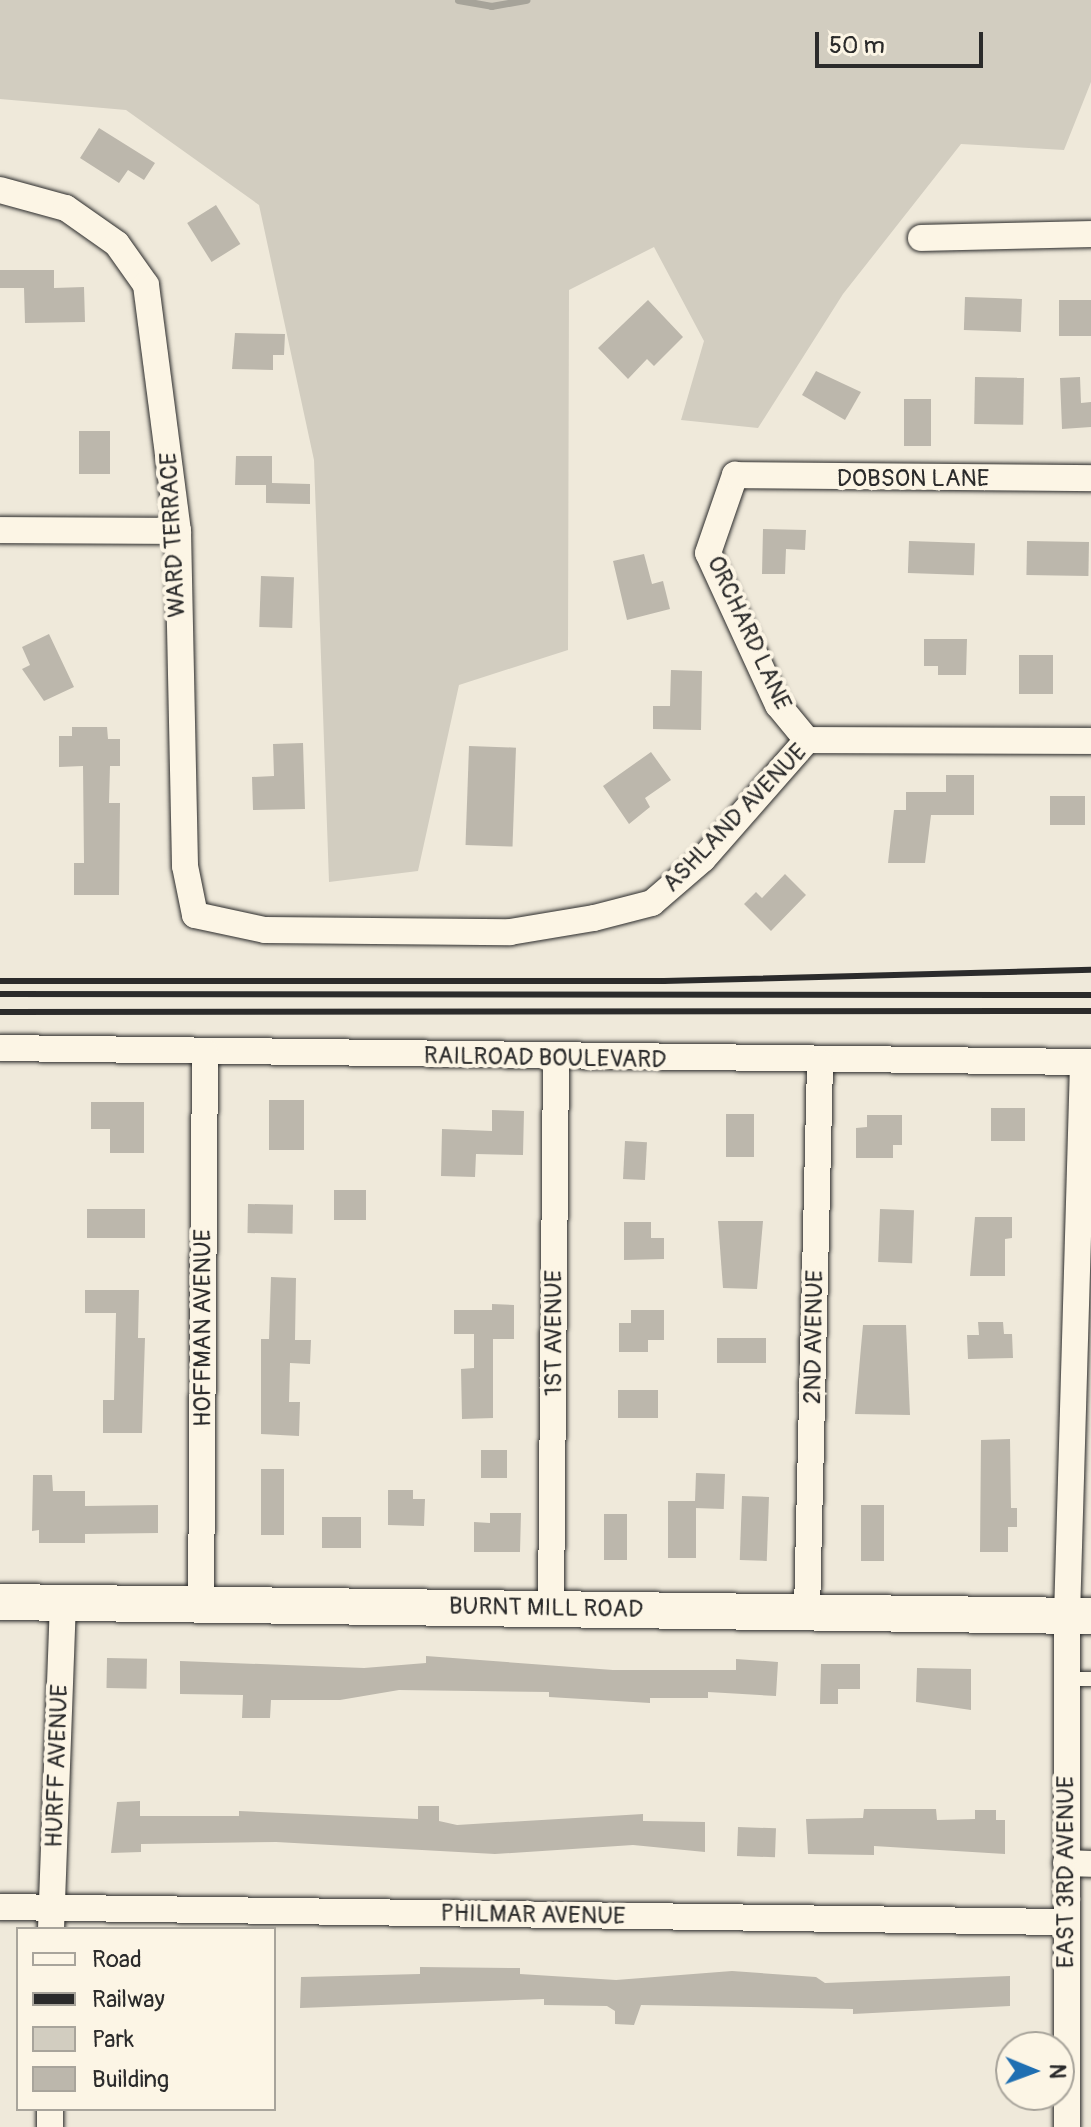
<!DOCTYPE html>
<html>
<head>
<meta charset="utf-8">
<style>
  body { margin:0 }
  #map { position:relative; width:1091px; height:2127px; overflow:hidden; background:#efe9da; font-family:Pangolin,sans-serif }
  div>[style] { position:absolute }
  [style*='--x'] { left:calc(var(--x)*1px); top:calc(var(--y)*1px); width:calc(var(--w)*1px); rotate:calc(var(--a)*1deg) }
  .green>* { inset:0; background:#d2cdc0 }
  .stream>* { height:7px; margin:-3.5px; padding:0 3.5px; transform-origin:3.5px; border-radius:3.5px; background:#a6a399 }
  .building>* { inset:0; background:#bcb7ac; transform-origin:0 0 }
  .roads { filter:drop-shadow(0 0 2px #2b2b2b) drop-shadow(0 0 2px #2b2b2b) }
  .service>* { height:14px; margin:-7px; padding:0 7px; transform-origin:7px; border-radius:7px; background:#fcf5e5 }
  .minor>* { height:26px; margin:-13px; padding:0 13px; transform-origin:13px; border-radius:13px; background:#fcf5e5 }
  .secondary>* { height:36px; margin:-18px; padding:0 18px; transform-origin:18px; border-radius:18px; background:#fcf5e5 }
  .rail>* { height:6px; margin:-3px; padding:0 3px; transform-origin:3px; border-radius:3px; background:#2b2b2b }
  span { translate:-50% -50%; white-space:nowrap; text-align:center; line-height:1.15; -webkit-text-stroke:8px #fcf5e5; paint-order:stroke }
  .street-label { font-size:24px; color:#2b2b2b }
  .legend { position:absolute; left:16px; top:1927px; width:260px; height:184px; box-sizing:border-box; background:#fcf5e5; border:2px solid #a8a49b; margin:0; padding:10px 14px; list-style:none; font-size:24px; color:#2b2b2b }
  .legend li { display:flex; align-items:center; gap:16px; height:40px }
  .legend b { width:40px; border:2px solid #a8a49b }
  .north { position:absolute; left:995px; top:2031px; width:80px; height:80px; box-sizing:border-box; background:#fcf5e5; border:2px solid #a8a49b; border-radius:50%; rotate:91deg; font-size:22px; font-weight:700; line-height:32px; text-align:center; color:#2b2b2b }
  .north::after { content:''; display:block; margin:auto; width:28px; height:36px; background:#1f6fb2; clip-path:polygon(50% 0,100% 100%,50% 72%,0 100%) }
  .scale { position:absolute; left:815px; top:32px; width:168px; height:36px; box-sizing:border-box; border:4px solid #2b2b2b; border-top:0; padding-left:10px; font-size:24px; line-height:28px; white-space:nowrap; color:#2b2b2b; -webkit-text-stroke:6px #fcf5e5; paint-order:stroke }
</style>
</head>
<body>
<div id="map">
  <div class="green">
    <i style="clip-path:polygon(0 0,1091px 0,1091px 82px,1064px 150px,961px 144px,843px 294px,758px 428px,681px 420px,704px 341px,654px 247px,569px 290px,568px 650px,459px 685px,418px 871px,329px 882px,314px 460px,259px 205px,126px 110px,0 99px)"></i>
  </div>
  <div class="stream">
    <i style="--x:458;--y:0;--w:34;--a:10"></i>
    <i style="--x:491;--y:6;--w:36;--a:-10"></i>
  </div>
  <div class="building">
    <i style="clip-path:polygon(99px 128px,155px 163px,144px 180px,128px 170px,119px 183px,80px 158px)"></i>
    <i style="left:216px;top:205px;width:46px;height:34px;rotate:58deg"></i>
    <i style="clip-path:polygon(0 270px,54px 270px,54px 288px,84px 287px,85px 322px,25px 323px,24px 288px,0 288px)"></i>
    <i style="left:965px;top:297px;width:57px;height:33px;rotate:2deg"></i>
    <i style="clip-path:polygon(648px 300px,683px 337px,654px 366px,647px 359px,628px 379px,598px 348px)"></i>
    <i style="left:1059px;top:300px;width:32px;height:36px"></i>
    <i style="clip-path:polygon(235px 333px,285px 334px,284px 355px,273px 355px,273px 370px,232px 369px)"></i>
    <i style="clip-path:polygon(816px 371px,861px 392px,845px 420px,802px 395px)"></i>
    <i style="left:975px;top:377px;width:49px;height:47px;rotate:1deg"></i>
    <i style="clip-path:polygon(1080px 377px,1081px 403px,1091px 402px,1091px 427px,1062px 429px,1060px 378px)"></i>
    <i style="left:904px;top:399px;width:27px;height:47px"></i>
    <i style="left:79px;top:431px;width:31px;height:43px"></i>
    <i style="clip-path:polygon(236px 456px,272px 456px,272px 483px,310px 484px,310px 504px,266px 503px,266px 485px,235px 485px)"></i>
    <i style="clip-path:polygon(763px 529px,806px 530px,805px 550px,786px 549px,785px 574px,762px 574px)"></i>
    <i style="left:909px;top:541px;width:66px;height:32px;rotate:2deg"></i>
    <i style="left:1027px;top:541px;width:62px;height:34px;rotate:1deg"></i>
    <i style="clip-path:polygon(644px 554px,652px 584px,663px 581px,670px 609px,627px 620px,613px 561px)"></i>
    <i style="left:261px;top:576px;width:33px;height:51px;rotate:2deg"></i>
    <i style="clip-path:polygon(49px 634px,74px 687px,44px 701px,22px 669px,30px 665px,22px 647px)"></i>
    <i style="clip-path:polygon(924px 639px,967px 639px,966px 675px,938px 675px,938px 666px,924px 666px)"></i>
    <i style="left:1019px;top:655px;width:34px;height:39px"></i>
    <i style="clip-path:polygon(671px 670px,702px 671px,701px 730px,653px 729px,653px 706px,670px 706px)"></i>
    <i style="clip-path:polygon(72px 727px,107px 727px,108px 739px,120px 739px,120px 766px,110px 766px,109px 803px,120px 803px,119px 895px,74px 895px,74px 863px,84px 863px,83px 766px,59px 767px,59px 736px,72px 736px)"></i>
    <i style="clip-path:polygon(303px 743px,305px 809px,253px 810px,252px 777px,274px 776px,273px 744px)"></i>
    <i style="left:469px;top:746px;width:47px;height:99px;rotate:2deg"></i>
    <i style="clip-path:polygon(651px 752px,671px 780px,645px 798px,650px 807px,629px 824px,603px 786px)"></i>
    <i style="clip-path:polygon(946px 775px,974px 775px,974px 815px,931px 815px,925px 863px,888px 863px,894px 810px,906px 810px,906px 792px,946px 792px)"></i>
    <i style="left:1050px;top:796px;width:35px;height:29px"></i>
    <i style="clip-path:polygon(785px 874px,806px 895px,771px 931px,744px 904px,756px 892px,762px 898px)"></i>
    <i style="left:269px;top:1100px;width:35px;height:50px"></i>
    <i style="clip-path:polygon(91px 1102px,144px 1102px,144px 1153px,110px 1153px,110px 1129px,91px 1129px)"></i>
    <i style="left:991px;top:1108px;width:34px;height:33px"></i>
    <i style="clip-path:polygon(492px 1110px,524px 1111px,523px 1155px,476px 1154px,475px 1177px,441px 1176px,442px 1129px,492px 1131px)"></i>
    <i style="left:726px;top:1114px;width:28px;height:43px"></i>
    <i style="clip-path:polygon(867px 1115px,902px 1115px,902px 1145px,893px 1145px,893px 1158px,856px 1158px,856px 1128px,867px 1127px)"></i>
    <i style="left:625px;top:1141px;width:22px;height:38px;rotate:3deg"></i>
    <i style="left:334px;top:1190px;width:32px;height:30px"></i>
    <i style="left:248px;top:1204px;width:45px;height:29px;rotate:1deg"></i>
    <i style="left:87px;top:1209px;width:58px;height:29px"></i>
    <i style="left:880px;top:1209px;width:34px;height:53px;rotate:2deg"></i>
    <i style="clip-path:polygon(975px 1217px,1012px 1217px,1012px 1238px,1005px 1239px,1005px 1276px,970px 1276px)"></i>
    <i style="clip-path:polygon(718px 1221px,763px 1221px,757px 1289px,723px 1288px)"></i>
    <i style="clip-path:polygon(624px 1222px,651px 1222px,651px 1238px,664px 1238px,664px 1259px,624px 1260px)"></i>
    <i style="clip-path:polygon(271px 1277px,296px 1278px,295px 1340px,311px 1340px,310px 1364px,290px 1363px,289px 1402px,300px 1402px,299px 1436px,261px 1434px,261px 1339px,269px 1339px)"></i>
    <i style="clip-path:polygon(85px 1290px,139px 1290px,138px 1338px,145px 1338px,142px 1433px,103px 1433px,103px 1400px,114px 1400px,116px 1313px,85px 1313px)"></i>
    <i style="clip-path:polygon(492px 1304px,514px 1305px,514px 1339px,493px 1339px,493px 1418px,462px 1419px,461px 1369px,474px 1368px,474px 1334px,454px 1334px,454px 1310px,492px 1310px)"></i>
    <i style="clip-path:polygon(631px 1310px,664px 1310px,664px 1340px,648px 1340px,648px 1352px,619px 1352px,619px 1323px,631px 1323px)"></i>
    <i style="clip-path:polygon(978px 1322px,1003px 1322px,1004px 1334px,1012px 1334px,1013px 1358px,968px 1359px,967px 1335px,979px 1335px)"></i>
    <i style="clip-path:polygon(863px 1325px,906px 1325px,910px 1415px,855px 1414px)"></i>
    <i style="left:717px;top:1338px;width:49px;height:25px"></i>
    <i style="left:618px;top:1390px;width:40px;height:28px"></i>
    <i style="clip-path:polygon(1010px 1439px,1011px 1508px,1017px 1508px,1017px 1527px,1008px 1527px,1008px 1552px,980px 1552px,981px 1440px)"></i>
    <i style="left:481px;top:1450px;width:26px;height:28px"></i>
    <i style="left:261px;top:1469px;width:23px;height:66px"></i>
    <i style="left:696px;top:1473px;width:29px;height:35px;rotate:2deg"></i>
    <i style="clip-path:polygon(33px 1475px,52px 1475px,53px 1491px,85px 1491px,85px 1506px,158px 1505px,158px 1533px,85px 1534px,85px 1543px,39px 1543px,39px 1530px,32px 1531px)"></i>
    <i style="clip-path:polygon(388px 1490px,413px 1490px,413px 1499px,425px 1499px,424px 1526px,388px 1525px)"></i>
    <i style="left:742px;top:1496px;width:27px;height:64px;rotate:2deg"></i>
    <i style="left:668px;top:1501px;width:28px;height:57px"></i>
    <i style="left:861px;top:1505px;width:23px;height:56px"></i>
    <i style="clip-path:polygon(490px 1513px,521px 1513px,520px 1552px,474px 1552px,474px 1522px,490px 1523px)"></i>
    <i style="left:604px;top:1514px;width:23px;height:46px"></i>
    <i style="left:322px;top:1517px;width:39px;height:31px"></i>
    <i style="clip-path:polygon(426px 1656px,613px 1670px,736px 1670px,736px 1659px,778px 1662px,776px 1696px,708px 1692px,708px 1698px,650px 1698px,650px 1703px,549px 1697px,549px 1692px,399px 1690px,340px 1700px,271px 1700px,270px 1718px,242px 1718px,243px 1695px,180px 1694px,180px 1661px,364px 1668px,426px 1663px)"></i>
    <i style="left:107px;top:1658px;width:40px;height:30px;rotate:1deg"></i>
    <i style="clip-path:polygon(821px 1664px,860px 1664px,860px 1689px,838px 1689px,838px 1704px,820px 1704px)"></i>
    <i style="clip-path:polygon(917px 1668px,971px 1669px,971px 1710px,916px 1702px)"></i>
    <i style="clip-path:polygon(140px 1801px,140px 1816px,239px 1816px,239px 1811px,418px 1819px,418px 1806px,439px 1806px,439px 1821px,457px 1825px,643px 1814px,643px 1821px,705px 1822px,705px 1852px,633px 1845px,495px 1854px,276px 1842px,141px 1844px,141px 1852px,111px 1853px,117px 1802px)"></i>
    <i style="clip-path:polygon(864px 1809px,936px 1809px,937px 1820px,975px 1819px,975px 1810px,996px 1810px,996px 1820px,1005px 1820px,1005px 1854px,874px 1846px,874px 1855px,808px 1854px,806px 1819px,863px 1818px)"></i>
    <i style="left:738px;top:1827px;width:38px;height:29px;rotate:2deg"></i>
    <i style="clip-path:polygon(420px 1967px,520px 1968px,520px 1974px,616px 1980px,732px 1971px,816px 1977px,825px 1983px,1010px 1976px,1010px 2006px,853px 2014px,853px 2009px,641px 2005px,634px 2025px,615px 2024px,615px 2011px,607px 2006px,544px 2005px,544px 1999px,300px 2008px,301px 1977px,420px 1974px)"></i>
  </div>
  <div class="roads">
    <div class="service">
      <i style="--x:1067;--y:1679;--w:24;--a:0"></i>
    </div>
    <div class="minor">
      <i style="--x:0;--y:190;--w:68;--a:15.3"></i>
      <i style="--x:66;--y:208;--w:62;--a:35.2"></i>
      <i style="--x:117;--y:244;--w:50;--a:54.7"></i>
      <i style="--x:146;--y:285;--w:248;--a:82.6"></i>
      <i style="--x:178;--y:531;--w:335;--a:88.8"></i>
      <i style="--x:185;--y:866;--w:50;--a:78.5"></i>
      <i style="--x:195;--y:915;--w:72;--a:12.1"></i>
      <i style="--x:265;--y:930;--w:245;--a:0.5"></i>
      <i style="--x:510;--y:932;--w:85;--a:-9.5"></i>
      <i style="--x:594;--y:918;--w:60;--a:-14.5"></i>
      <i style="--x:652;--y:903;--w:67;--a:-40.8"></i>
      <i style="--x:703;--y:859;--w:158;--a:-48.8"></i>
      <i style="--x:807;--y:740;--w:284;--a:0.2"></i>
      <i style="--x:921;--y:238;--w:170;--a:-1.3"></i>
      <i style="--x:0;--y:530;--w:178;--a:0.3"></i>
      <i style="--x:807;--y:740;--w:45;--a:-129.6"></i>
      <i style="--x:778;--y:705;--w:167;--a:-114.7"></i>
      <i style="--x:708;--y:553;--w:83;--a:-70.9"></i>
      <i style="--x:735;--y:475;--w:356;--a:0.5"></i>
      <i style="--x:0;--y:1048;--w:1091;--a:0.74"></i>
      <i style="--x:201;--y:1605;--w:553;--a:-89.59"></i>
      <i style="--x:551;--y:1607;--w:548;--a:-89.48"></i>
      <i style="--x:807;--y:1611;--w:549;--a:-88.64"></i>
      <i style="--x:1066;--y:1863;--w:25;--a:2"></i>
      <i style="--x:0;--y:1907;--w:1065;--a:0.81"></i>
      <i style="--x:51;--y:1929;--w:327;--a:-87.9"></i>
      <i style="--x:50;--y:2127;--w:18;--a:-90"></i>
      <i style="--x:1067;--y:2127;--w:511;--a:-90"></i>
      <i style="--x:1067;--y:1616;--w:553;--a:-88.34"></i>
    </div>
    <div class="secondary">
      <i style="--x:0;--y:1602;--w:1091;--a:0.74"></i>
    </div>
  </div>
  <div class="rail">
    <i style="--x:0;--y:981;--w:664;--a:0"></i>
    <i style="--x:664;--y:981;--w:427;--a:-1.5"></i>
    <i style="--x:0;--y:994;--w:1091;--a:0.05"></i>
    <i style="--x:0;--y:1012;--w:1091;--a:-0.05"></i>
  </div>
  <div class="street-label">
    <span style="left:913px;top:479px">DOBSON LANE</span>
    <span style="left:173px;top:535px;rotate:-93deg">WARD TERRACE</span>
    <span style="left:749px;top:633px;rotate:65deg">ORCHARD LANE</span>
    <span style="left:735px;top:818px;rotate:-46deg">ASHLAND AVENUE</span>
    <span style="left:545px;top:1058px;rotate:1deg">RAILROAD BOULEVARD</span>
    <span style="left:203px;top:1328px;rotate:-90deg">HOFFMAN AVENUE</span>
    <span style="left:554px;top:1333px;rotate:-90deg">1ST AVENUE</span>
    <span style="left:814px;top:1337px;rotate:-89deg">2ND AVENUE</span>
    <span style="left:546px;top:1608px;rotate:1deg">BURNT MILL ROAD</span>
    <span style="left:57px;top:1766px;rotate:-88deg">HURFF AVENUE</span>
    <span style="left:1066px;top:1872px;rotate:-90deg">EAST 3RD AVENUE</span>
    <span style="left:533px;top:1915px;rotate:1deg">PHILMAR AVENUE</span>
  </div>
  <ul class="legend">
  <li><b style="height:10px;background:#fcf5e5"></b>Road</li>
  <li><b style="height:10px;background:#2b2b2b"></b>Railway</li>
  <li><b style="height:22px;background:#d2cdc0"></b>Park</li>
  <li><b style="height:22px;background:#bcb7ac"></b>Building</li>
  </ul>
  <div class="north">N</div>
  <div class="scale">50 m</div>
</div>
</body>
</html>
